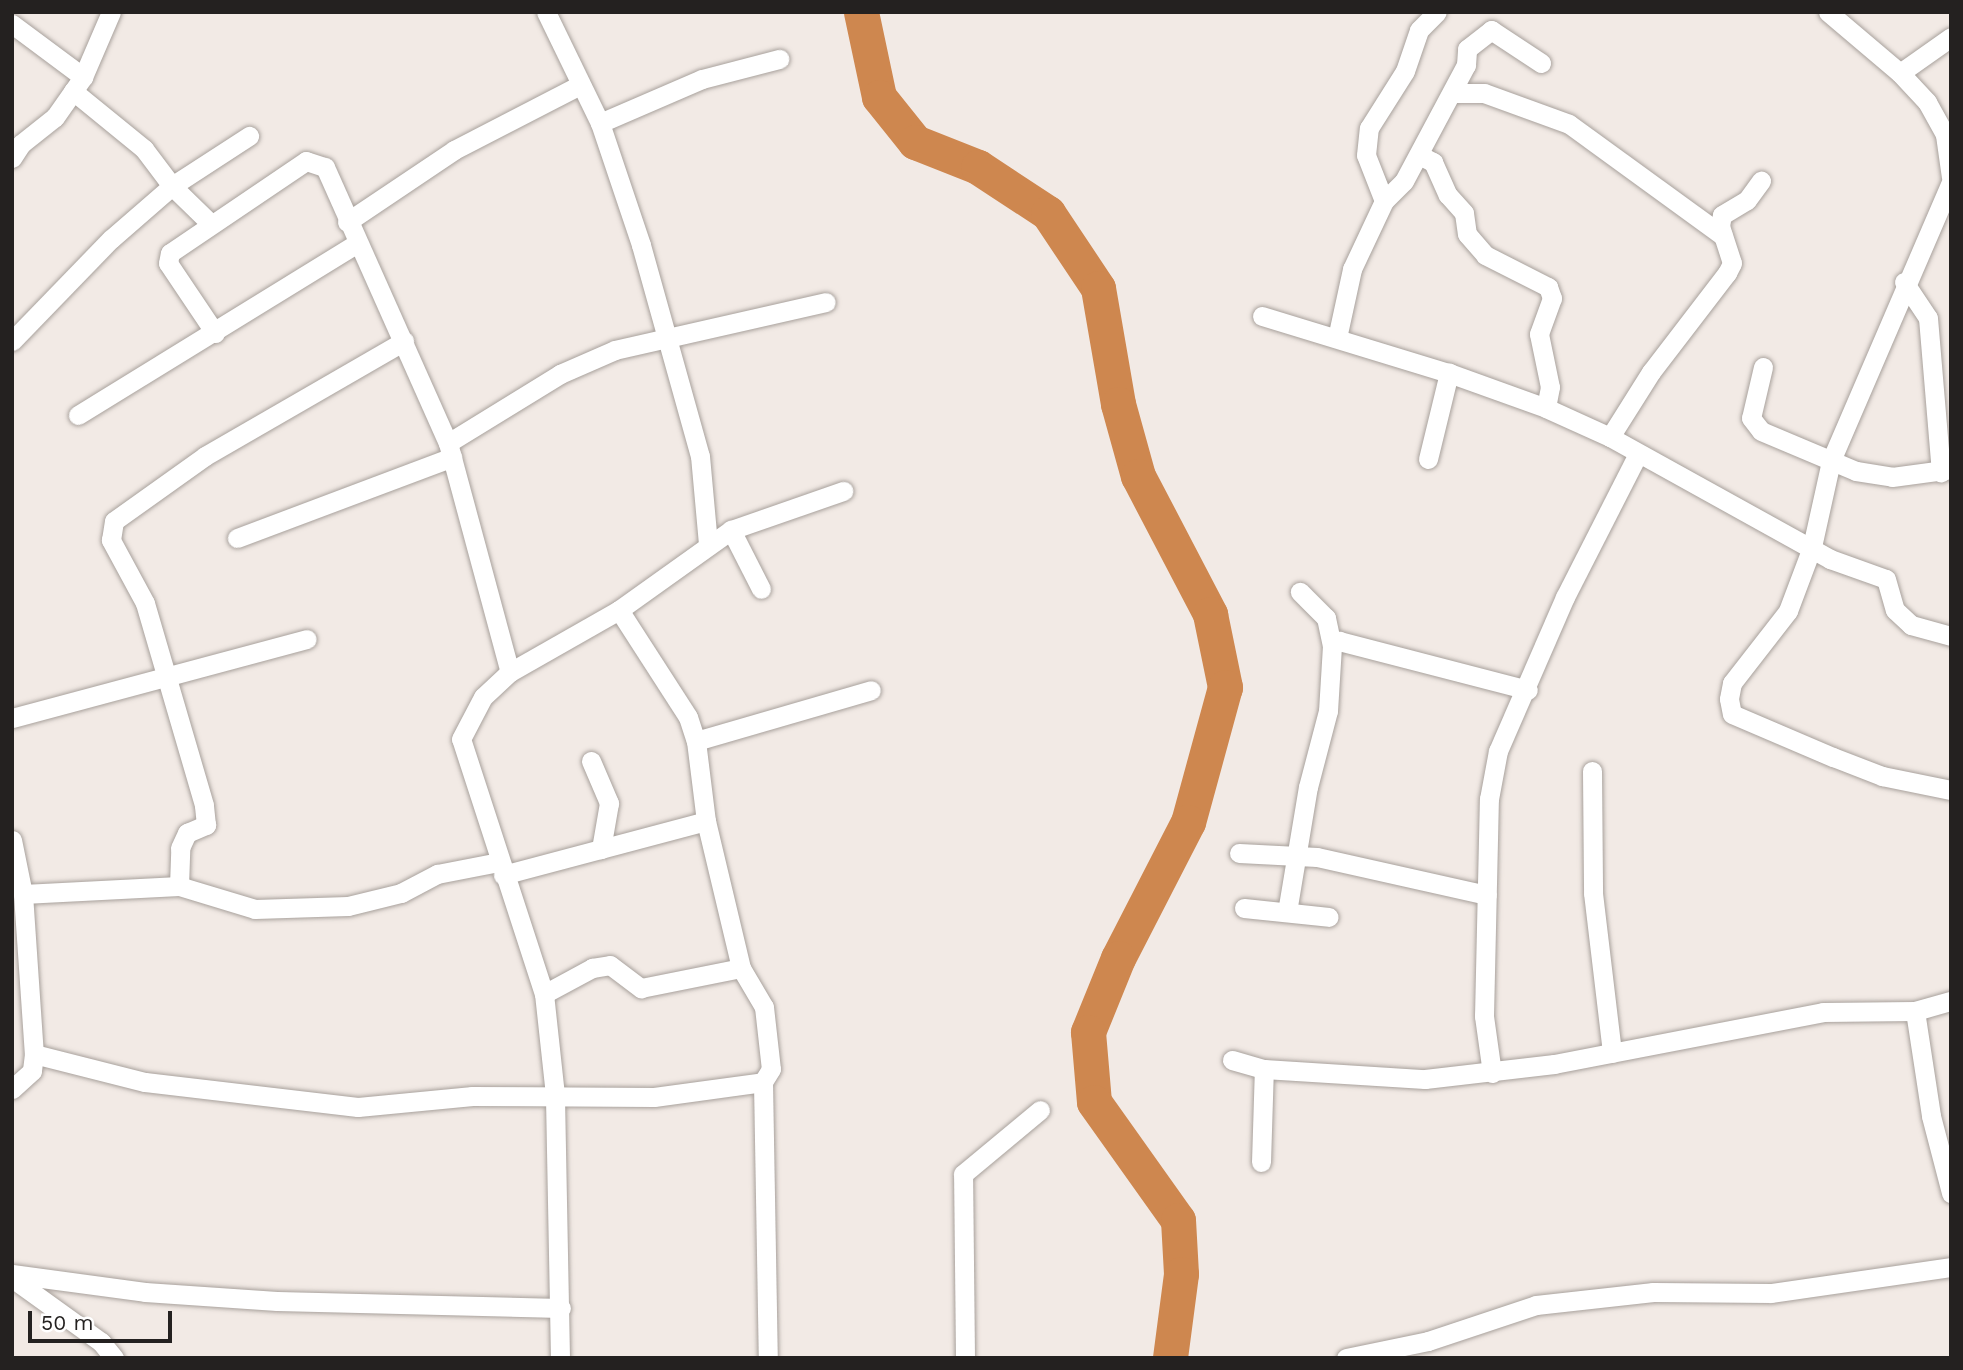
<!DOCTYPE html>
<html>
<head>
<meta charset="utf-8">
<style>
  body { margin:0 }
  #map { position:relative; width:1963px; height:1370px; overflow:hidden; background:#f2eae5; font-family:"Work Sans",sans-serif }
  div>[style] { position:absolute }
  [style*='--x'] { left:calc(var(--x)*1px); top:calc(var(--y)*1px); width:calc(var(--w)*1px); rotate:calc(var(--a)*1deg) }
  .river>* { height:35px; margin:-17.5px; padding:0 17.5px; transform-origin:17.5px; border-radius:17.5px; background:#ce874f }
  .roads { filter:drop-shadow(0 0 2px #a8a19c) drop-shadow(0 0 2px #a8a19c) }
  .street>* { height:19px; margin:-9.5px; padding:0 9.5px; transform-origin:9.5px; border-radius:9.5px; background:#fff }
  span { translate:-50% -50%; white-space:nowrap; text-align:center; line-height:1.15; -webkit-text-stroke:7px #fff; paint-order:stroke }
  .frame { position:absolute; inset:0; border:14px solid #242120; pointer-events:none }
  .scale { position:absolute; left:28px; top:1311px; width:144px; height:32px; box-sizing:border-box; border:4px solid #242120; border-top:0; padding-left:9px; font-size:21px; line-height:24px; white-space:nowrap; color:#242120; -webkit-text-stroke:5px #fff; paint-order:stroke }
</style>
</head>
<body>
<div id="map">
  <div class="river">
    <i style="--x:861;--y:12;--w:87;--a:78"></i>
    <i style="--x:879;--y:97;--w:58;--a:51.3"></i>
    <i style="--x:915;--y:142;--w:68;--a:21.6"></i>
    <i style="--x:978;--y:167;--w:84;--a:33.3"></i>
    <i style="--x:1048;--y:213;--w:90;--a:56.3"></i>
    <i style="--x:1098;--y:288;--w:118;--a:80.2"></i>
    <i style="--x:1118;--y:404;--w:75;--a:74.5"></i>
    <i style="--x:1138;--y:476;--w:156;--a:62.4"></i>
    <i style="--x:1210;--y:614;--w:75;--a:78.4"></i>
    <i style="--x:1225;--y:687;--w:140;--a:105.3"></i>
    <i style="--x:1188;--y:822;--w:153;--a:117.2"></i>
    <i style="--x:1118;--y:958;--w:80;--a:112.1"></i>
    <i style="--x:1088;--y:1032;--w:70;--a:85.1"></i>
    <i style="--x:1094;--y:1102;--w:145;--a:54.6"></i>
    <i style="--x:1178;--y:1220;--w:54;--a:86.8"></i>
    <i style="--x:1181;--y:1274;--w:85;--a:97.5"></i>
  </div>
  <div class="roads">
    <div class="street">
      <i style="--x:546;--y:12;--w:123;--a:64.1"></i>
      <i style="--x:600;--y:123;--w:129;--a:71.4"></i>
      <i style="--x:641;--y:245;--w:219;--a:74.4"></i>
      <i style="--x:700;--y:456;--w:88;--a:84.8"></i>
      <i style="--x:1828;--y:12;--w:94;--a:40.3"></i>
      <i style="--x:1900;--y:73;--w:40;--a:47"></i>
      <i style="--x:1927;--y:102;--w:38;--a:61"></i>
      <i style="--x:1945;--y:135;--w:42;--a:81.9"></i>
      <i style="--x:12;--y:24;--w:89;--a:36.7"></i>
      <i style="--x:1900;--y:73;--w:62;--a:-35.2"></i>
      <i style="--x:73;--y:91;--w:92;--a:39.2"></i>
      <i style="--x:144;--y:149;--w:46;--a:52.9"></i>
      <i style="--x:172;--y:186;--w:53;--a:44.2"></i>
      <i style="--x:1452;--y:93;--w:32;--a:0"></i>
      <i style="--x:1484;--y:93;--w:90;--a:20"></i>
      <i style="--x:1569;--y:124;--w:190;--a:36"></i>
      <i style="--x:600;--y:123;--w:111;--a:-23.3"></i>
      <i style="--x:702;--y:79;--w:80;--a:-14.6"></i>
      <i style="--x:1419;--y:155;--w:16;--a:27"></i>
      <i style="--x:1433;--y:162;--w:36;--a:66"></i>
      <i style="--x:1448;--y:195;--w:24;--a:48"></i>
      <i style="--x:1464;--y:213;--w:21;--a:82"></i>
      <i style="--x:1467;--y:234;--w:28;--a:49"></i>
      <i style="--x:1485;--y:255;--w:71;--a:26.9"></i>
      <i style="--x:1548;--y:287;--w:12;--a:70"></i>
      <i style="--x:1552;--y:298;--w:38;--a:110"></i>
      <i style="--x:1539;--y:334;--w:54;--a:78.3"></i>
      <i style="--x:1550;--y:387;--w:21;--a:101"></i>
      <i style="--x:12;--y:158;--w:17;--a:-57"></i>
      <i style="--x:21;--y:144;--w:43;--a:-38.5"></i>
      <i style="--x:55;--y:117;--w:49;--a:-55"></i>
      <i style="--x:83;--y:77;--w:71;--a:-66.7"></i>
      <i style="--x:1951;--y:182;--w:304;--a:113.3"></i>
      <i style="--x:1831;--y:461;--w:88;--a:102.5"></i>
      <i style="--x:1812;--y:547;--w:68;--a:110.6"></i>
      <i style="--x:1788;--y:611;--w:91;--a:127.9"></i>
      <i style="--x:1732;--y:683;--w:16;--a:101"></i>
      <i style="--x:1729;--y:699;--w:15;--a:79"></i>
      <i style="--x:1732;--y:714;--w:110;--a:23.1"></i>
      <i style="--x:1833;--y:757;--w:53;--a:21.2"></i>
      <i style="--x:1882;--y:776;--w:70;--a:11.5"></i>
      <i style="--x:1384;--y:201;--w:49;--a:-111.4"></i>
      <i style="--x:1366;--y:155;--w:27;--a:-84"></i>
      <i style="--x:1369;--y:128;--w:67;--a:-57.7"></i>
      <i style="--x:1405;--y:71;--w:43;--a:-71.1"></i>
      <i style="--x:1419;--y:30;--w:25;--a:-45"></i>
      <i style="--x:347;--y:222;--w:129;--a:-33.9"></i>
      <i style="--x:454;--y:150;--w:142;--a:-27.3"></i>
      <i style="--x:1904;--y:282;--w:43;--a:56.3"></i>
      <i style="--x:1928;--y:318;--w:155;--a:85.2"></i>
      <i style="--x:1262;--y:316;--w:195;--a:17"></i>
      <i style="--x:1449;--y:373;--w:103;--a:19.8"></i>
      <i style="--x:1546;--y:408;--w:70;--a:24.4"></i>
      <i style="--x:1610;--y:437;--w:252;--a:29"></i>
      <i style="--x:1830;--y:559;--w:59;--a:19.7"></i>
      <i style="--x:1886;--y:579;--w:32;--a:74"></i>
      <i style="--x:1895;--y:610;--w:22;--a:43"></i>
      <i style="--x:1911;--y:625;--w:41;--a:15.4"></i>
      <i style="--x:215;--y:333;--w:84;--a:-123.9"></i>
      <i style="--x:168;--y:263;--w:10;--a:-79"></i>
      <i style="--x:170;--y:253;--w:164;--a:-34.1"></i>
      <i style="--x:306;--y:161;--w:20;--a:18"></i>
      <i style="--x:325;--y:167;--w:302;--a:66"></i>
      <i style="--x:448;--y:443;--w:237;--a:74.9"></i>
      <i style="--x:1337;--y:338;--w:71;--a:-77.7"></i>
      <i style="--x:1352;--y:269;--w:75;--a:-64.8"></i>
      <i style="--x:1384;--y:201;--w:28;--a:-45"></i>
      <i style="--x:1404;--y:181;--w:132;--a:-61.9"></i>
      <i style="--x:1466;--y:65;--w:16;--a:-86"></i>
      <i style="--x:1467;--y:49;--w:31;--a:-38"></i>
      <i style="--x:1491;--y:30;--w:60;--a:33.4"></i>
      <i style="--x:12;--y:341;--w:142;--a:-45.9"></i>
      <i style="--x:111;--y:239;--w:81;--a:-41"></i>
      <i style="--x:172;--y:186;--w:92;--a:-33"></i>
      <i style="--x:1763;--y:367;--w:52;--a:103.2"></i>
      <i style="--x:1751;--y:418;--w:16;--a:52"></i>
      <i style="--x:1761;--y:431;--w:103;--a:22.8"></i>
      <i style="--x:1856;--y:471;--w:36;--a:9"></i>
      <i style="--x:1892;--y:477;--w:60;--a:-7.7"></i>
      <i style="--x:78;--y:415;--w:326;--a:-31.6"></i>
      <i style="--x:1610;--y:437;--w:77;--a:-57.8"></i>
      <i style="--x:1651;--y:372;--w:125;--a:-52.5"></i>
      <i style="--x:1727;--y:273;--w:11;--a:-63"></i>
      <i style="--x:1732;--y:263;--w:39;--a:-108"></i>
      <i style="--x:1720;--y:226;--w:11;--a:-80"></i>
      <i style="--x:1722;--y:215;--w:29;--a:-31"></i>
      <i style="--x:1747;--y:200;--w:24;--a:-54"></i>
      <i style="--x:448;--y:443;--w:132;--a:-31.6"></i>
      <i style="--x:560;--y:374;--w:60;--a:-23.6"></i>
      <i style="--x:615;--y:350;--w:216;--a:-12.8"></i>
      <i style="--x:1428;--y:459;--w:89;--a:-76.3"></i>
      <i style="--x:731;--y:530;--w:66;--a:63"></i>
      <i style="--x:237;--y:538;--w:230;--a:-20.6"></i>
      <i style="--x:619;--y:610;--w:127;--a:57.2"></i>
      <i style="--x:688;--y:717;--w:25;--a:72"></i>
      <i style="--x:696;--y:741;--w:81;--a:82.9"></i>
      <i style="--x:706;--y:821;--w:151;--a:76.6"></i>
      <i style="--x:741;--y:968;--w:45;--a:59.5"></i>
      <i style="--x:764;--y:1007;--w:62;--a:83.6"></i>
      <i style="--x:771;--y:1069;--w:15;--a:122"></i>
      <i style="--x:763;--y:1082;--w:276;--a:89"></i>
      <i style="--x:1332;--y:646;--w:9;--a:-36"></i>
      <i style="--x:1339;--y:641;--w:195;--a:14.5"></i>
      <i style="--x:12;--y:718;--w:305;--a:-15"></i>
      <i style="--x:696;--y:741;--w:182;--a:-16.2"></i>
      <i style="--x:591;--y:761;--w:46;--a:66.8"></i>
      <i style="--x:609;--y:803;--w:47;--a:99.9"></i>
      <i style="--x:1592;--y:771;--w:122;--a:89.5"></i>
      <i style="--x:1593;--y:893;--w:161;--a:83.2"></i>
      <i style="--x:12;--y:840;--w:55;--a:78.5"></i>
      <i style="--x:23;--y:894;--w:160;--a:86.1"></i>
      <i style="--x:34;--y:1054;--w:17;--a:97"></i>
      <i style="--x:32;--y:1071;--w:27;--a:138"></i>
      <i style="--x:1239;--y:853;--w:78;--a:2.9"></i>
      <i style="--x:1317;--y:857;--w:174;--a:12.6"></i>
      <i style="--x:503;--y:875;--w:210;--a:-14.9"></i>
      <i style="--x:179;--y:886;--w:38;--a:-88"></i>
      <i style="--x:180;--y:848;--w:17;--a:-65"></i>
      <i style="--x:187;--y:833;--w:21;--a:-23"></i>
      <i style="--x:206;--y:825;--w:20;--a:-96"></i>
      <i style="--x:204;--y:805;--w:210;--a:-106.3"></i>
      <i style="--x:145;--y:603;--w:72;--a:-118.4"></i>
      <i style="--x:111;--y:540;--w:19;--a:-81"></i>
      <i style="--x:114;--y:521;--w:112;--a:-35.5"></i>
      <i style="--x:205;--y:456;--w:230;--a:-30"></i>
      <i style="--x:23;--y:894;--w:156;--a:-2.9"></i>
      <i style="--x:179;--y:886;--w:79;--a:16.8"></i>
      <i style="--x:255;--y:909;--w:93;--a:-1.8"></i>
      <i style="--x:348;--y:906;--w:55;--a:-13.8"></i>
      <i style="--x:401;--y:893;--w:41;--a:-27.8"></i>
      <i style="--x:437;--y:874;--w:63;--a:-11"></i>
      <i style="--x:1244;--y:908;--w:85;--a:6"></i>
      <i style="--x:1287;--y:912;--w:127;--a:-80.5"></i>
      <i style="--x:1308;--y:787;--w:79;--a:-75.3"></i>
      <i style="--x:1328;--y:711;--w:65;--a:-86.5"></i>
      <i style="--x:1332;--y:646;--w:29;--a:-102"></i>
      <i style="--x:1326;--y:618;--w:37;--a:-135"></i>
      <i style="--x:544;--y:994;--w:55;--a:-28.4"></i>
      <i style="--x:592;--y:968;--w:18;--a:-9"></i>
      <i style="--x:610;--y:965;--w:39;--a:37"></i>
      <i style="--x:641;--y:988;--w:102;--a:-11.3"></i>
      <i style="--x:1915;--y:1011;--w:106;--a:81.3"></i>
      <i style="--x:1931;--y:1116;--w:80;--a:75.4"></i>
      <i style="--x:34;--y:1054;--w:114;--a:14.2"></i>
      <i style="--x:145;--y:1082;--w:214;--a:6.7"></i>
      <i style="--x:358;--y:1107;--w:115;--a:-5.5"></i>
      <i style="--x:472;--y:1096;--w:182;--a:0.3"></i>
      <i style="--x:654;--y:1097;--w:110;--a:-7.8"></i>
      <i style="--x:1232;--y:1060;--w:33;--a:16"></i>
      <i style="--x:1264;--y:1069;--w:161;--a:3.6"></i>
      <i style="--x:1425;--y:1079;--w:130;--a:-6.6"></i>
      <i style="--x:1554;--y:1064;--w:274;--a:-10.9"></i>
      <i style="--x:1823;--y:1012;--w:92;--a:-0.6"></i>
      <i style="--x:1915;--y:1011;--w:37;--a:-16"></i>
      <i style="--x:1492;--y:1073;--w:58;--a:-98"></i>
      <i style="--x:1484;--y:1016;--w:217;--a:-88.7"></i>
      <i style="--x:1489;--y:799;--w:49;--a:-79.4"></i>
      <i style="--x:1498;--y:751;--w:168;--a:-66.5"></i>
      <i style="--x:1565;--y:597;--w:161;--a:-63"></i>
      <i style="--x:1261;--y:1162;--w:93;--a:-88.2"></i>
      <i style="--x:12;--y:1274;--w:134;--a:7.7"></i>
      <i style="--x:145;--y:1292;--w:132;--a:3.9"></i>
      <i style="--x:277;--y:1301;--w:284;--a:1.4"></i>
      <i style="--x:12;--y:1278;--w:110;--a:35.7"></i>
      <i style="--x:101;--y:1342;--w:21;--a:51"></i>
      <i style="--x:560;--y:1358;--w:263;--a:-91.1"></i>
      <i style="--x:555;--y:1095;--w:102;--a:-96.2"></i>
      <i style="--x:544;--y:994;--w:268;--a:-108"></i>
      <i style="--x:461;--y:739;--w:47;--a:-62.4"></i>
      <i style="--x:483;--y:697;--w:37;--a:-43"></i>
      <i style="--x:510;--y:672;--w:125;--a:-29.6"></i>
      <i style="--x:619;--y:610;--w:138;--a:-35.5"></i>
      <i style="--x:731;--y:530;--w:119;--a:-19.2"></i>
      <i style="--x:965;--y:1358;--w:184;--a:-90.6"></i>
      <i style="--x:963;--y:1174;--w:100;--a:-39.7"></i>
      <i style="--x:1346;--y:1358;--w:84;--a:-11.7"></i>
      <i style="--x:1428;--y:1341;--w:114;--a:-18.4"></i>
      <i style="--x:1536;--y:1305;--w:118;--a:-6.3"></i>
      <i style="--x:1653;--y:1292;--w:118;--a:0.5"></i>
      <i style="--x:1771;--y:1293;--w:182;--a:-8.2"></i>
    </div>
  </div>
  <div class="frame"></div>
  <div class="scale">50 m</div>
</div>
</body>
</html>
